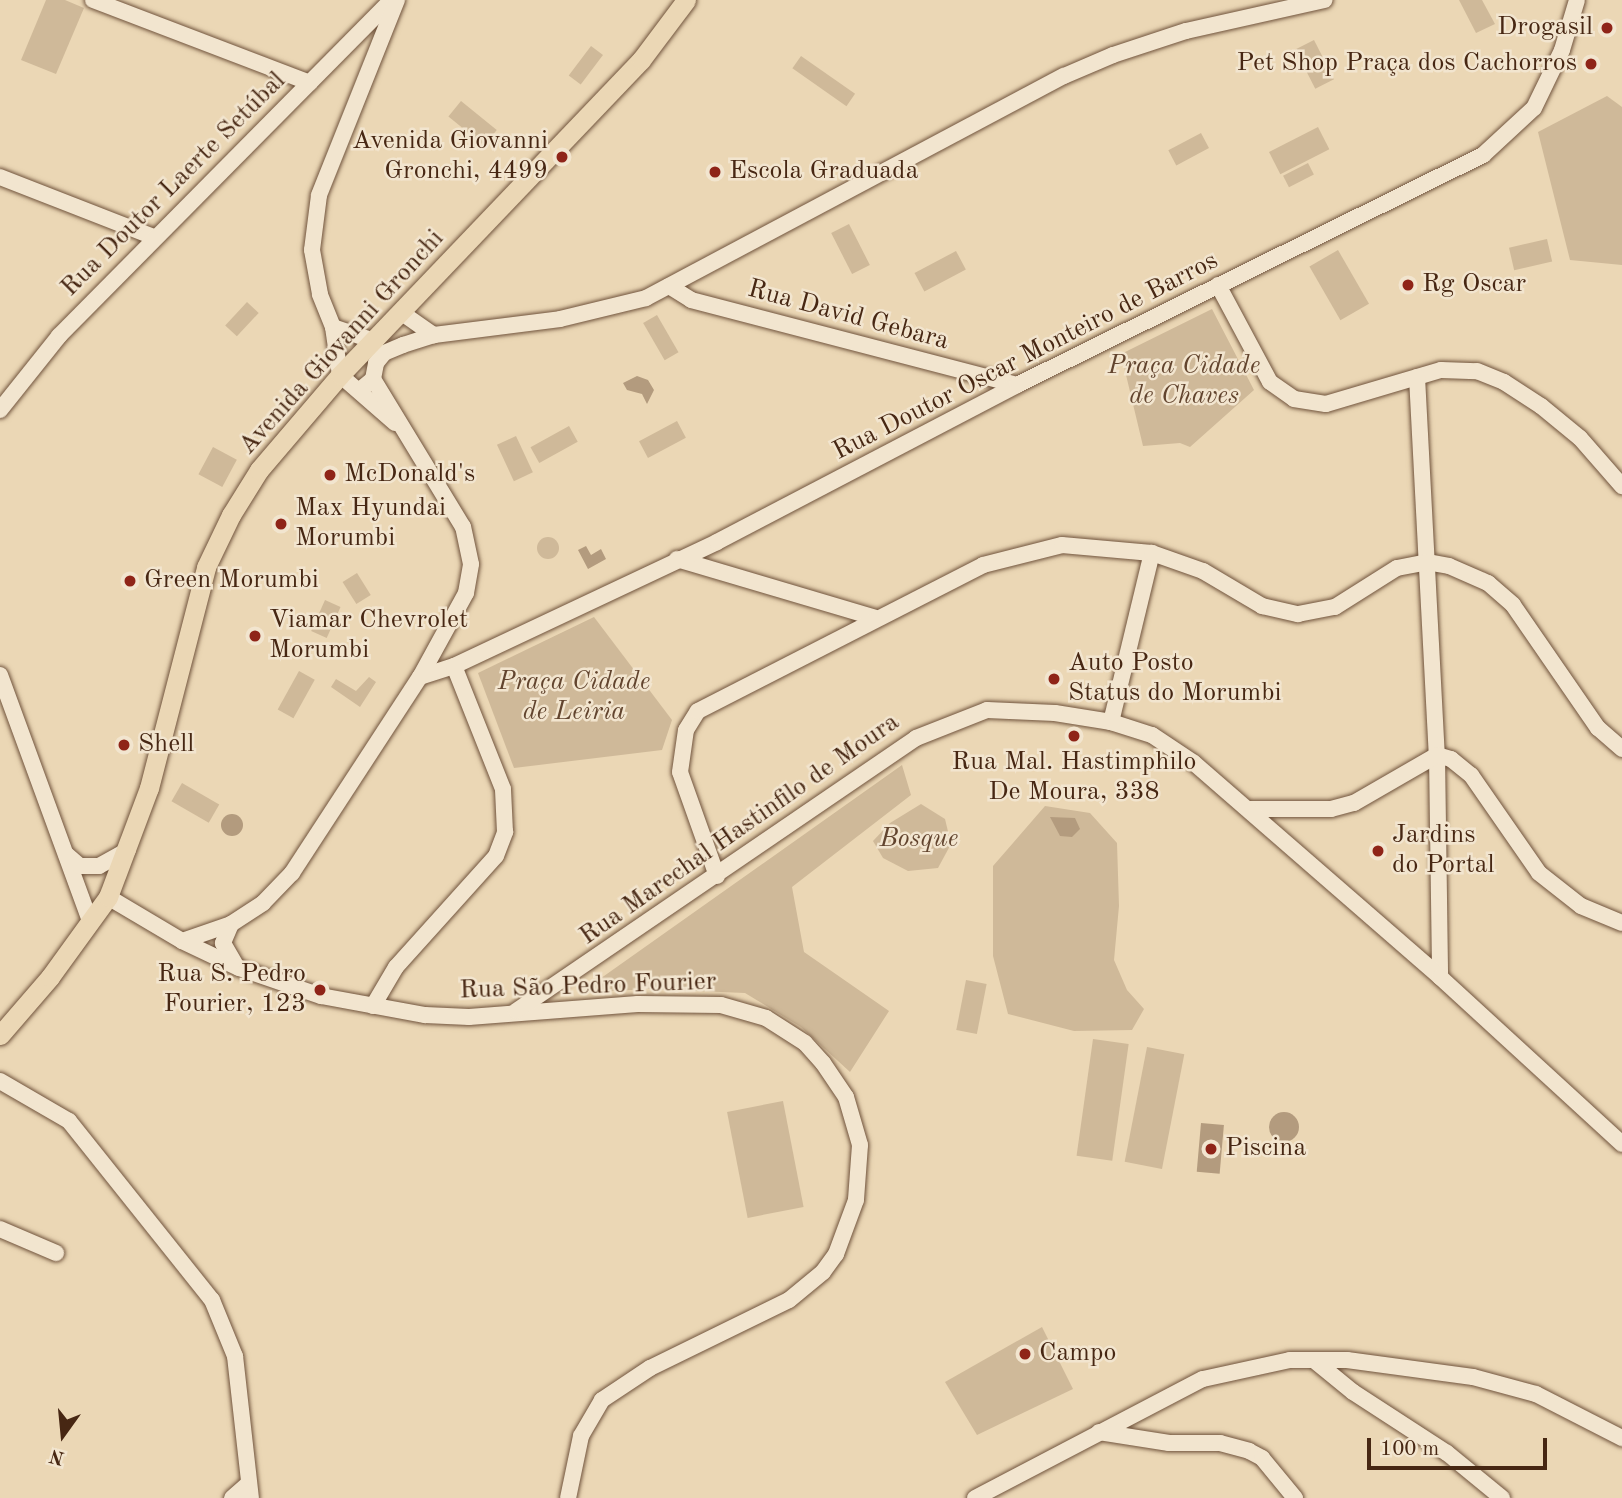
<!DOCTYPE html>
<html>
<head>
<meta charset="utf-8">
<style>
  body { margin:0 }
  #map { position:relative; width:1622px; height:1498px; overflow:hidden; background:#ebd7b5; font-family:"Old Standard TT",serif }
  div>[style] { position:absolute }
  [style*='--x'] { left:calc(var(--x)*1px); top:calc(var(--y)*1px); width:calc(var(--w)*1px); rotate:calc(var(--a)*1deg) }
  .green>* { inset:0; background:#cfb999; transform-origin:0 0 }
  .round { border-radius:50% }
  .water>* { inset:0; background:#b39b7e; transform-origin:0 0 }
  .roads { filter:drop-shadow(0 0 2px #70533c) drop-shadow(0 0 2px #70533c) }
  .minor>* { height:16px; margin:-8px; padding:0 8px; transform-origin:8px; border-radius:8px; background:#f2e5cf }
  .major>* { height:19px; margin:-9.5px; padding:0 9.5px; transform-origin:9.5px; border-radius:9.5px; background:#ebd7b5 }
  .dots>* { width:19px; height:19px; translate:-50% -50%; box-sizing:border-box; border:4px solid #f2e5cf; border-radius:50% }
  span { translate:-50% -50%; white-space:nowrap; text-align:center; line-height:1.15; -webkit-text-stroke:5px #f2e5cf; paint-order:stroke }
  .poi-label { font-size:26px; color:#472713 }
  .right { translate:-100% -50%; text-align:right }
  .left { translate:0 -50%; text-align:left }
  .street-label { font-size:26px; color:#472713 }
  .park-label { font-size:26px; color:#62442e; font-style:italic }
  .north { position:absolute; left:28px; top:1400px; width:70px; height:70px; -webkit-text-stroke:5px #f2e5cf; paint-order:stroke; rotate:195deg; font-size:19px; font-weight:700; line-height:28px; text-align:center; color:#472713 }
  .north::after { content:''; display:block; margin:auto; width:24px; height:32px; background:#472713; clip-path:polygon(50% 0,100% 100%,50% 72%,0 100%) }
  .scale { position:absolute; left:1367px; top:1438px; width:180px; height:32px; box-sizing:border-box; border:4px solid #472713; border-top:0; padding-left:9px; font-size:21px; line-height:24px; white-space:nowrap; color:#472713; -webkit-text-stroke:5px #f2e5cf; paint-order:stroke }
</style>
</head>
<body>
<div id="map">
  <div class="green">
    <i style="clip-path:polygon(46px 0,65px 0,84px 8px,56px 74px,21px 60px)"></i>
    <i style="clip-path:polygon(1459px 0,1482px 0,1495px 24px,1476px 33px)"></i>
    <i style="left:1314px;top:40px;width:44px;height:21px;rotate:63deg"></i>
    <i style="left:591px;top:46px;width:15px;height:37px;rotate:37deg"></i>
    <i style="left:801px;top:56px;width:66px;height:15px;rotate:35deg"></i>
    <i style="clip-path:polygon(1607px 96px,1622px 107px,1622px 265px,1570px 260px,1538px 132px)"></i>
    <i style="left:461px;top:101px;width:46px;height:20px;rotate:39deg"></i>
    <i style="left:1318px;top:127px;width:25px;height:55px;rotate:63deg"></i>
    <i style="left:1201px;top:133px;width:17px;height:37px;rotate:62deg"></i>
    <i style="left:1308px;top:163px;width:13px;height:28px;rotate:63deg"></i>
    <i style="left:849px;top:224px;width:46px;height:20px;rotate:63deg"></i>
    <i style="left:1547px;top:239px;width:23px;height:39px;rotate:77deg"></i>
    <i style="left:1338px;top:250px;width:62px;height:33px;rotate:60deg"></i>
    <i style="left:956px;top:251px;width:21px;height:47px;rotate:62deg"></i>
    <i style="left:247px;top:302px;width:16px;height:32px;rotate:43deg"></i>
    <i style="clip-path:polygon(1212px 309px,1254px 390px,1190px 447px,1180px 443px,1143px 446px,1121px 354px)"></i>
    <i style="left:657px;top:315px;width:43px;height:16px;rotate:60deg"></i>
    <i style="left:677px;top:421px;width:19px;height:43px;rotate:62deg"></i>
    <i style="left:569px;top:426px;width:18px;height:44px;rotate:61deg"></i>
    <i style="left:516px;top:436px;width:40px;height:21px;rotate:65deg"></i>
    <i style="left:213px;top:447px;width:27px;height:31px;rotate:28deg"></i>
    <i class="round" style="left:537px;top:537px;width:22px;height:22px"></i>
    <i style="left:357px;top:573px;width:26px;height:17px;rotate:58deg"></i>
    <i style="left:325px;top:600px;width:17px;height:34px;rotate:24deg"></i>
    <i style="clip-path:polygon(594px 617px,672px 720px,662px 750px,514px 768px,478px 673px)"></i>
    <i style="left:299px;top:671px;width:18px;height:44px;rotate:29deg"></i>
    <i style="clip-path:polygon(369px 677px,376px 682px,360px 707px,331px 687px,336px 679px,356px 691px)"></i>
    <i style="clip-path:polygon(902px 765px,911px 795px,792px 887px,804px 952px,889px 1011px,850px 1072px,801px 1027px,745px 993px,648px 989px,580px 993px)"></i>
    <i style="left:182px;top:783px;width:43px;height:21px;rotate:30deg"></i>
    <i style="clip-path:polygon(921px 804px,945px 819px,951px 844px,938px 868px,908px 871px,883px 858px,873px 841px,890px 823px)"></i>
    <i style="clip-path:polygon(1045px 806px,1090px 813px,1117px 843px,1119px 906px,1114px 960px,1127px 990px,1144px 1009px,1132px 1030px,1074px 1031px,1008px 1014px,993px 956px,993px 866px)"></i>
    <i style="left:966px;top:980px;width:21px;height:51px;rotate:11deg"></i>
    <i style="left:1093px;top:1039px;width:36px;height:118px;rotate:8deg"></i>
    <i style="left:1147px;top:1047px;width:38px;height:117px;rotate:11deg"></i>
    <i style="left:783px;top:1101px;width:108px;height:57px;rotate:79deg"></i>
    <i style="clip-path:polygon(1042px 1327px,1073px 1389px,977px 1435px,945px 1382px)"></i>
  </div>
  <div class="water">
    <i style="clip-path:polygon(637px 376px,648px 380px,654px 390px,647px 404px,642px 394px,627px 390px,623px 383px)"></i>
    <i style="clip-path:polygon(586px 546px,591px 555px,601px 549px,606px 559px,588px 569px,578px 550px)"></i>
    <i class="round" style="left:221px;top:814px;width:22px;height:22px"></i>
    <i style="clip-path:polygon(1050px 817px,1075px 818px,1080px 829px,1072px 837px,1060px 836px)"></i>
    <i class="round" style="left:1269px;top:1112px;width:30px;height:30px"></i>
    <i style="left:1201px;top:1123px;width:23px;height:49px;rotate:5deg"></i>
  </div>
  <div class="roads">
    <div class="minor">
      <i style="--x:93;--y:0;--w:232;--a:20.9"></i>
      <i style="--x:0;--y:177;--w:165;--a:21.3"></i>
      <i style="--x:1218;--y:285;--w:110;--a:61.8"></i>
      <i style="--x:1270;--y:382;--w:29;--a:35"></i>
      <i style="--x:1294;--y:399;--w:32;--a:9"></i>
      <i style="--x:1326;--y:404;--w:120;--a:-16.5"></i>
      <i style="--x:1441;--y:370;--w:36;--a:2"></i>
      <i style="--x:1477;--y:371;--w:29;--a:22"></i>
      <i style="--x:1504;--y:382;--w:44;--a:33"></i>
      <i style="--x:1541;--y:406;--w:50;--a:39.4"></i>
      <i style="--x:1580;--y:438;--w:64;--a:48.8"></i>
      <i style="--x:669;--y:286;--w:26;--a:32"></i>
      <i style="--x:691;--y:300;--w:337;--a:14.6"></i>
      <i style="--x:402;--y:313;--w:39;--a:35"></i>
      <i style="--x:333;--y:327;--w:43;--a:18.9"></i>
      <i style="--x:1417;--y:377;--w:379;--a:87"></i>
      <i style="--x:1437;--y:755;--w:222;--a:89.2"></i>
      <i style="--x:360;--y:390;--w:17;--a:-40"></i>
      <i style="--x:373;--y:379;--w:16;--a:-79"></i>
      <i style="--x:376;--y:363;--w:13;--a:-51"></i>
      <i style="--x:384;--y:353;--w:21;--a:-23"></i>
      <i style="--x:403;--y:345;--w:33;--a:-18"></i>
      <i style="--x:434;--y:335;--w:127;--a:-7.2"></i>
      <i style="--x:560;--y:319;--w:89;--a:-13.7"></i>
      <i style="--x:646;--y:298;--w:473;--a:-28"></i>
      <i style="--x:1064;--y:76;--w:53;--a:-23.2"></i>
      <i style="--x:1113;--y:55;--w:77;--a:-18.2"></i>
      <i style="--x:1186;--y:31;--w:142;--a:-12.6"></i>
      <i style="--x:0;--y:410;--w:95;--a:-51.4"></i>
      <i style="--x:59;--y:336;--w:472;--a:-45.3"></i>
      <i style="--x:395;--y:423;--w:73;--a:-138.9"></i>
      <i style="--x:340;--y:375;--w:49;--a:-98.3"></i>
      <i style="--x:333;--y:327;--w:35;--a:-112"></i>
      <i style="--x:320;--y:294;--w:45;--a:-100.3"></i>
      <i style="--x:312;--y:250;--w:55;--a:-82.7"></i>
      <i style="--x:319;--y:195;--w:210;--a:-68.2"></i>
      <i style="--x:677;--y:559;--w:208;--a:16.5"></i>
      <i style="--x:0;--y:675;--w:262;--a:69.9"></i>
      <i style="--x:420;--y:677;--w:36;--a:-18"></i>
      <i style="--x:454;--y:666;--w:291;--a:-25.2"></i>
      <i style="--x:717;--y:542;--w:339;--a:-27.6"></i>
      <i style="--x:1017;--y:385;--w:520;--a:-26.27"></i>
      <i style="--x:1483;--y:155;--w:69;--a:-42.7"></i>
      <i style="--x:1534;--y:108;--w:64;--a:-64.2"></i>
      <i style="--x:1562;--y:50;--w:52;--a:-73.3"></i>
      <i style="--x:1111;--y:722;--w:174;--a:-76.4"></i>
      <i style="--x:1249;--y:809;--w:82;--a:0"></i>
      <i style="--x:1331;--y:809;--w:24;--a:-15"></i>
      <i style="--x:1354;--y:803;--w:96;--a:-30"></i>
      <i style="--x:1437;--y:755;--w:15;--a:16"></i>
      <i style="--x:1451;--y:759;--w:26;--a:39"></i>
      <i style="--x:1471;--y:775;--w:119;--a:55.2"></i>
      <i style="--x:1539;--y:873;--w:53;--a:38.2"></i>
      <i style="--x:1581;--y:906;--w:44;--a:22.5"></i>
      <i style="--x:66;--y:854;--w:18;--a:41"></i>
      <i style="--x:80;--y:866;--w:19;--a:0"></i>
      <i style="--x:99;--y:866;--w:33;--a:-29"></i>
      <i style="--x:717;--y:876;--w:110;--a:-109.6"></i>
      <i style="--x:680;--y:772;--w:42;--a:-81.9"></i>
      <i style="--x:686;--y:730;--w:22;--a:-58"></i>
      <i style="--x:698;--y:711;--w:320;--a:-27.1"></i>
      <i style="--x:983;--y:565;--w:81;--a:-14.2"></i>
      <i style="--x:1062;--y:545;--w:90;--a:5.1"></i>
      <i style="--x:1152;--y:553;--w:54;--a:19.4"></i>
      <i style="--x:1203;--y:571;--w:69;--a:30.7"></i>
      <i style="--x:1262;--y:606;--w:37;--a:13"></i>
      <i style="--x:1298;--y:614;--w:38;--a:-11"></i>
      <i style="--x:1335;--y:607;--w:73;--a:-32.2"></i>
      <i style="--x:1397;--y:568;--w:31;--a:-11"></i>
      <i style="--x:1427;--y:562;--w:22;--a:10"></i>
      <i style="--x:1449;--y:566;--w:43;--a:23.6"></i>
      <i style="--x:1488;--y:583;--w:33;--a:41"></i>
      <i style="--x:1513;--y:605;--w:150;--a:55.4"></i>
      <i style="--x:1598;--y:728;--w:32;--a:41"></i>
      <i style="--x:108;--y:897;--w:86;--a:30.7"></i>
      <i style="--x:182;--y:941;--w:63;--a:25.3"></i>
      <i style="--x:239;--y:968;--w:87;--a:18.9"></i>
      <i style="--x:321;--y:996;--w:106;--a:10.4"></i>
      <i style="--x:425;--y:1015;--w:44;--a:2.6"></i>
      <i style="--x:469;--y:1017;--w:169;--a:-4.4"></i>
      <i style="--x:638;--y:1004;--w:83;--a:0.7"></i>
      <i style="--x:721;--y:1005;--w:47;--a:16.1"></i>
      <i style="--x:766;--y:1018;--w:46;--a:32.7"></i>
      <i style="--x:805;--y:1043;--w:27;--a:48"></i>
      <i style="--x:823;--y:1063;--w:41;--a:55.9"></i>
      <i style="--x:846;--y:1097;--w:50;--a:73.7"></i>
      <i style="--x:860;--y:1145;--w:55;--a:94.2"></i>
      <i style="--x:856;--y:1200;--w:58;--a:110.3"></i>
      <i style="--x:836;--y:1254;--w:22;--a:126"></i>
      <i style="--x:823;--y:1272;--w:44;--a:140.5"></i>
      <i style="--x:789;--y:1300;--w:155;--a:153.9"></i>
      <i style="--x:650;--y:1368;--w:58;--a:146.3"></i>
      <i style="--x:602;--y:1400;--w:42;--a:120.3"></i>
      <i style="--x:581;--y:1436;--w:63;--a:101.8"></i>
      <i style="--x:231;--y:924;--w:21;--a:113"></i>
      <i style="--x:223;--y:943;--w:24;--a:60"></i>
      <i style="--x:182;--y:941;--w:52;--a:-19.1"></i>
      <i style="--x:231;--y:924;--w:38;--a:-33"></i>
      <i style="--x:263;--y:903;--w:42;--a:-46"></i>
      <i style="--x:292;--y:873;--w:234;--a:-56.9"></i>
      <i style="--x:420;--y:677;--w:96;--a:-61.3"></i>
      <i style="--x:466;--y:593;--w:29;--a:-80"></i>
      <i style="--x:471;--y:564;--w:38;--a:-102"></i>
      <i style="--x:463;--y:527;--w:173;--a:-121.3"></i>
      <i style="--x:373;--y:1006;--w:45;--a:-59.5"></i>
      <i style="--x:396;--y:967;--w:149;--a:-48"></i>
      <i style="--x:496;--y:856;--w:26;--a:-69"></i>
      <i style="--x:505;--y:832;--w:43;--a:-92.7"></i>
      <i style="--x:503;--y:789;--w:132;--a:-111.7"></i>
      <i style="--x:516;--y:1011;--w:484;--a:-34.3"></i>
      <i style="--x:916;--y:738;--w:76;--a:-21.5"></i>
      <i style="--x:987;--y:710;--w:68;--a:2.5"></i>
      <i style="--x:1055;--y:713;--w:57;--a:9.1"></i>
      <i style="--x:1111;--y:722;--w:43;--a:17.6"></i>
      <i style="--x:1152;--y:735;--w:50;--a:33.7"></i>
      <i style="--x:1194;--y:763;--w:326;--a:41"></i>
      <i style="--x:1440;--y:977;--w:247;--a:42.5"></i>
      <i style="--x:0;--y:1081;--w:80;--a:30.1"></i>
      <i style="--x:69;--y:1121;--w:229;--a:51.4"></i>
      <i style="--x:212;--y:1300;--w:61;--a:67.7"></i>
      <i style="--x:235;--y:1356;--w:143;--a:83.6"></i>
      <i style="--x:0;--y:1229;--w:61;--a:23.2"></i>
      <i style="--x:1315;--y:1361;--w:49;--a:39.2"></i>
      <i style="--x:1353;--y:1392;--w:112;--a:33"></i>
      <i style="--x:1447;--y:1453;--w:71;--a:39.3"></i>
      <i style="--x:1099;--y:1432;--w:71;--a:8.9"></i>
      <i style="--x:1169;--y:1443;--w:51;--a:0"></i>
      <i style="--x:1220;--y:1443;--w:30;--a:15"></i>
      <i style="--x:1249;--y:1451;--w:15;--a:28"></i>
      <i style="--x:1262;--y:1458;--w:52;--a:50.5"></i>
      <i style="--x:232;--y:1498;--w:20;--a:-41"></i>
      <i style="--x:975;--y:1498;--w:257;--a:-27.6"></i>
      <i style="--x:1203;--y:1379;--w:89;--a:-12.3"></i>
      <i style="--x:1290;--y:1360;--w:57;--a:0"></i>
      <i style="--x:1347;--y:1360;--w:127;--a:7.7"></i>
      <i style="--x:1473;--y:1377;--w:65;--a:15.1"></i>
      <i style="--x:1536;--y:1394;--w:97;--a:27.1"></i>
    </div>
    <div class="major">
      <i style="--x:0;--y:1035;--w:77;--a:-49.2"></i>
      <i style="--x:50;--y:977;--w:99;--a:-54.1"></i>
      <i style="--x:108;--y:897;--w:116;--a:-69.4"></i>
      <i style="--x:149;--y:788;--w:228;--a:-75.5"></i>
      <i style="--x:206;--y:567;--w:58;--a:-64.3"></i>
      <i style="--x:231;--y:515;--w:53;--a:-58.1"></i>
      <i style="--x:259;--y:470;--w:125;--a:-49.5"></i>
      <i style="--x:340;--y:375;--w:436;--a:-46.3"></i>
      <i style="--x:641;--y:60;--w:75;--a:-53.1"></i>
    </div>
  </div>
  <div class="dots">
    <i style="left:1607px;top:28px;background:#8f2418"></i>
    <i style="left:1591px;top:64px;background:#8f2418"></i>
    <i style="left:562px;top:157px;background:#8f2418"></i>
    <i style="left:715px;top:172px;background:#8f2418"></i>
    <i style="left:1408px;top:285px;background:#8f2418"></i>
    <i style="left:330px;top:475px;background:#8f2418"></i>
    <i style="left:281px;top:524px;background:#8f2418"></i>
    <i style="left:130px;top:581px;background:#8f2418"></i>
    <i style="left:255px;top:636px;background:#8f2418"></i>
    <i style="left:1054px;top:679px;background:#8f2418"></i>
    <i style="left:1074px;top:736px;background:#8f2418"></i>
    <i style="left:124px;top:745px;background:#8f2418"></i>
    <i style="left:1378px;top:851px;background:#8f2418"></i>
    <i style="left:320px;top:990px;background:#8f2418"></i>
    <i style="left:1211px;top:1149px;background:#8f2418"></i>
    <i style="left:1025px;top:1354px;background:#8f2418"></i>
  </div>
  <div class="poi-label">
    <span class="right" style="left:1593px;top:28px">Drogasil</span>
    <span class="right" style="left:1577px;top:64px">Pet Shop Praça dos Cachorros</span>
    <span class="right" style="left:548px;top:157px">Avenida Giovanni<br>Gronchi, 4499</span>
    <span class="left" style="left:729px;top:172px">Escola Graduada</span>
    <span class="left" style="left:1422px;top:285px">Rg Oscar</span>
    <span class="left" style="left:344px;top:475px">McDonald's</span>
    <span class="left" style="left:295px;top:524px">Max Hyundai<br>Morumbi</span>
    <span class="left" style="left:144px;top:581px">Green Morumbi</span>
    <span class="left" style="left:269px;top:636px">Viamar Chevrolet<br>Morumbi</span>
    <span class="left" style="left:1068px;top:679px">Auto Posto<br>Status do Morumbi</span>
    <span class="left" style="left:138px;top:745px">Shell</span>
    <span style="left:1074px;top:778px">Rua Mal. Hastimphilo<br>De Moura, 338</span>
    <span class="left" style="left:1392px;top:851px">Jardins<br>do Portal</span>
    <span class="right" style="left:306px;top:990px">Rua S. Pedro<br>Fourier, 123</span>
    <span class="left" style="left:1225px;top:1149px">Piscina</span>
    <span class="left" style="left:1039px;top:1354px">Campo</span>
  </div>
  <div class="street-label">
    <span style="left:174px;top:185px;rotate:-45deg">Rua Doutor Laerte Setúbal</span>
    <span style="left:848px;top:316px;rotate:15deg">Rua David Gebara</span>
    <span style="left:342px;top:343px;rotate:-48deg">Avenida Giovanni Gronchi</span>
    <span style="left:1026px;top:357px;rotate:-27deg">Rua Doutor Oscar Monteiro de Barros</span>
    <span style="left:740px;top:830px;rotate:-35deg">Rua Marechal Hastinfilo de Moura</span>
    <span style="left:588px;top:987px;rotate:-2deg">Rua São Pedro Fourier</span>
  </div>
  <div class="park-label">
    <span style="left:1184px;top:382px">Praça Cidade<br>de Chaves</span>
    <span style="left:574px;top:698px">Praça Cidade<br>de Leiria</span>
    <span style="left:919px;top:840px">Bosque</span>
  </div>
  <div class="north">N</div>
  <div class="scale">100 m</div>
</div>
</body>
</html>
